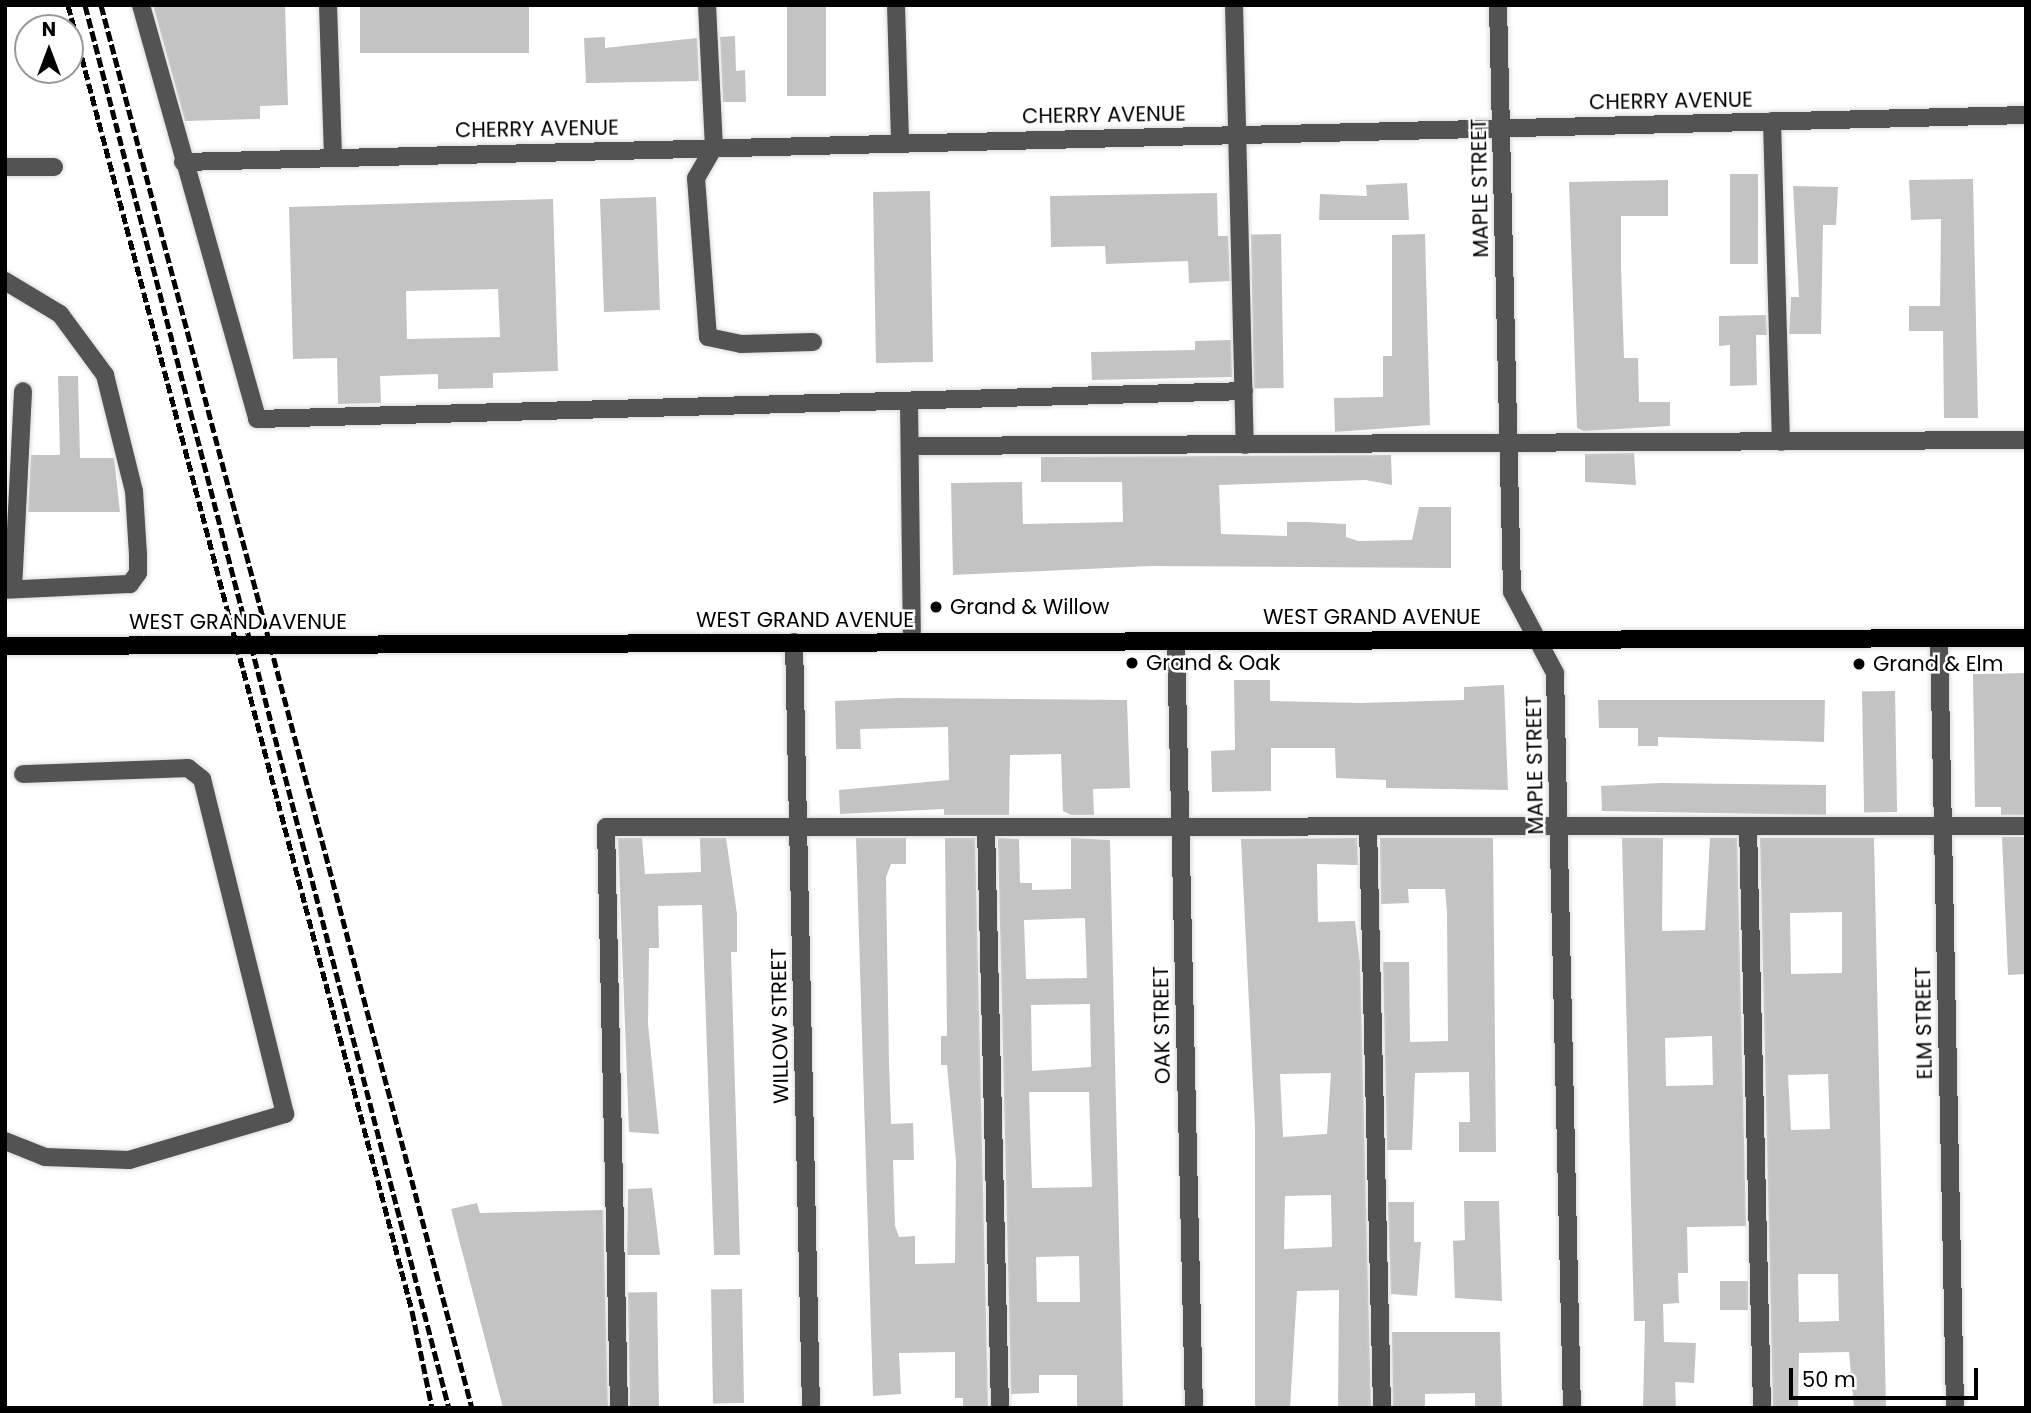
<!DOCTYPE html>
<html>
<head>
<meta charset="utf-8">
<style>
  body { margin:0 }
  #map { position:relative; width:2031px; height:1413px; overflow:hidden; background:#fff; font-family:Poppins,sans-serif }
  div>[style] { position:absolute }
  [style*='--x'] { left:calc(var(--x)*1px); top:calc(var(--y)*1px); width:calc(var(--w)*1px); rotate:calc(var(--a)*1deg) }
  .building>* { inset:0; background:#c3c3c3; transform-origin:0 0 }
  .roads { filter:drop-shadow(0 0 2px #dbdbdb) drop-shadow(0 0 2px #dbdbdb) }
  .minor>* { height:18px; margin:-9px; padding:0 9px; transform-origin:9px; border-radius:9px; background:#535353 }
  .major>* { height:18px; margin:-9px; padding:0 9px; transform-origin:9px; border-radius:9px; background:#000 }
  .rail>* { height:5px; margin-top:-2.5px; transform-origin:0; background:repeating-linear-gradient(90deg,#000 0 10px,transparent 0 13.5px) }
  .dots>* { width:19px; height:19px; translate:-50% -50%; box-sizing:border-box; border:4px solid #fff; border-radius:50% }
  span { translate:-50% -50%; white-space:nowrap; text-align:center; line-height:1.15; -webkit-text-stroke:5px #fff; paint-order:stroke }
  .street-label { font-size:21px; color:#000 }
  .poi-label { font-size:21px; color:#000 }
  .left { translate:0 -50%; text-align:left }
  .frame { position:absolute; inset:0; border:7px solid #000; pointer-events:none }
  .north { position:absolute; left:14px; top:14px; width:70px; height:70px; box-sizing:border-box; background:#fff; border:2px solid #999; border-radius:50%; rotate:0deg; font-size:19px; font-weight:700; line-height:28px; text-align:center; color:#000 }
  .north::after { content:''; display:block; margin:auto; width:24px; height:32px; background:#000; clip-path:polygon(50% 0,100% 100%,50% 72%,0 100%) }
  .scale { position:absolute; left:1789px; top:1368px; width:189px; height:32px; box-sizing:border-box; border:4px solid #000; border-top:0; padding-left:9px; font-size:21px; line-height:24px; white-space:nowrap; color:#000; -webkit-text-stroke:5px #fff; paint-order:stroke }
</style>
</head>
<body>
<div id="map">
  <div class="building">
    <i style="clip-path:polygon(153px 5px,285px 5px,288px 105px,260px 106px,260px 119px,185px 121px)"></i>
    <i style="left:360px;top:5px;width:169px;height:48px"></i>
    <i style="left:787px;top:5px;width:39px;height:91px"></i>
    <i style="clip-path:polygon(735px 36px,736px 71px,745px 70px,746px 102px,723px 102px,720px 37px)"></i>
    <i style="clip-path:polygon(605px 37px,605px 48px,697px 38px,699px 81px,586px 83px,584px 38px)"></i>
    <i style="left:1758px;top:174px;width:90px;height:28px;rotate:90deg"></i>
    <i style="clip-path:polygon(1973px 179px,1978px 418px,1944px 418px,1943px 331px,1909px 331px,1909px 306px,1940px 306px,1941px 219px,1911px 220px,1909px 180px)"></i>
    <i style="clip-path:polygon(1668px 180px,1668px 216px,1621px 216px,1621px 267px,1624px 358px,1638px 358px,1639px 402px,1670px 402px,1670px 426px,1584px 431px,1577px 428px,1569px 182px)"></i>
    <i style="clip-path:polygon(1407px 183px,1409px 220px,1319px 220px,1320px 194px,1367px 196px,1366px 185px)"></i>
    <i style="clip-path:polygon(1793px 186px,1838px 187px,1836px 225px,1823px 225px,1821px 334px,1789px 334px,1791px 297px,1799px 297px)"></i>
    <i style="left:930px;top:191px;width:171px;height:57px;rotate:89deg"></i>
    <i style="clip-path:polygon(1217px 193px,1218px 236px,1228px 236px,1230px 281px,1189px 283px,1188px 261px,1106px 264px,1105px 246px,1051px 247px,1050px 196px)"></i>
    <i style="left:656px;top:197px;width:113px;height:56px;rotate:88deg"></i>
    <i style="clip-path:polygon(evenodd,553px 199px,558px 371px,493px 373px,493px 388px,438px 389px,438px 374px,380px 376px,381px 403px,338px 404px,337px 358px,293px 359px,289px 207px,553px 199px,498px 289px,500px 337px,407px 339px,406px 291px,498px 289px)"></i>
    <i style="left:1281px;top:234px;width:154px;height:30px;rotate:89deg"></i>
    <i style="clip-path:polygon(1425px 234px,1430px 425px,1335px 432px,1334px 398px,1383px 397px,1383px 356px,1392px 356px,1392px 235px)"></i>
    <i style="clip-path:polygon(1766px 315px,1767px 335px,1756px 335px,1757px 385px,1730px 386px,1730px 345px,1719px 346px,1719px 316px)"></i>
    <i style="clip-path:polygon(1231px 340px,1232px 377px,1092px 380px,1091px 352px,1195px 350px,1195px 341px)"></i>
    <i style="clip-path:polygon(58px 376px,78px 376px,80px 458px,114px 458px,120px 512px,28px 512px,31px 455px,60px 455px)"></i>
    <i style="clip-path:polygon(1634px 453px,1636px 485px,1585px 482px,1585px 454px)"></i>
    <i style="clip-path:polygon(1391px 455px,1392px 485px,1366px 480px,1219px 485px,1221px 534px,1287px 536px,1287px 522px,1307px 522px,1346px 524px,1346px 537px,1358px 541px,1412px 540px,1419px 507px,1451px 507px,1451px 568px,1151px 566px,953px 575px,951px 483px,1022px 482px,1023px 524px,1123px 522px,1122px 482px,1041px 482px,1041px 457px)"></i>
    <i style="clip-path:polygon(2026px 673px,2026px 815px,2001px 815px,2001px 807px,1975px 807px,1973px 674px)"></i>
    <i style="clip-path:polygon(1234px 680px,1270px 680px,1270px 701px,1360px 703px,1464px 700px,1464px 687px,1504px 685px,1508px 790px,1386px 788px,1386px 780px,1336px 778px,1335px 748px,1271px 748px,1271px 791px,1212px 792px,1211px 751px,1235px 750px)"></i>
    <i style="left:1895px;top:691px;width:121px;height:33px;rotate:89deg"></i>
    <i style="clip-path:polygon(899px 698px,1127px 700px,1130px 788px,1093px 789px,1094px 815px,1071px 815px,1063px 811px,1061px 754px,1010px 755px,1009px 815px,944px 815px,944px 809px,840px 814px,839px 790px,949px 780px,948px 727px,860px 729px,861px 749px,836px 749px,835px 701px)"></i>
    <i style="clip-path:polygon(1598px 700px,1825px 700px,1824px 742px,1658px 737px,1658px 746px,1638px 746px,1638px 728px,1599px 728px)"></i>
    <i style="clip-path:polygon(1661px 783px,1826px 785px,1826px 815px,1602px 811px,1601px 786px)"></i>
    <i style="clip-path:polygon(2002px 837px,2026px 837px,2026px 974px,2008px 975px)"></i>
    <i style="clip-path:polygon(618px 838px,642px 838px,645px 874px,701px 872px,700px 838px,726px 838px,737px 914px,737px 952px,731px 952px,740px 1255px,714px 1255px,702px 905px,658px 906px,659px 948px,649px 948px,648px 1024px,659px 1134px,629px 1132px)"></i>
    <i style="clip-path:polygon(856px 838px,906px 838px,906px 864px,891px 864px,886px 877px,889px 1062px,891px 1124px,913px 1123px,914px 1160px,893px 1160px,895px 1226px,899px 1237px,915px 1236px,915px 1264px,955px 1263px,956px 1161px,947px 1065px,941px 1065px,941px 1036px,947px 1036px,945px 838px,975px 838px,988px 1408px,963px 1408px,963px 1398px,955px 1398px,955px 1352px,899px 1353px,901px 1394px,873px 1396px)"></i>
    <i style="clip-path:polygon(evenodd,998px 838px,1019px 839px,1020px 883px,1032px 883px,1032px 890px,1071px 889px,1071px 838px,1110px 840px,1123px 1408px,1077px 1408px,1077px 1375px,1039px 1375px,1039px 1393px,1011px 1394px,998px 838px,1085px 918px,1087px 978px,1026px 979px,1024px 920px,1085px 918px,998px 838px,1090px 1004px,1091px 1067px,1032px 1071px,1031px 1005px,1090px 1004px,998px 838px,1029px 1092px,1089px 1092px,1092px 1187px,1032px 1188px,1029px 1092px,998px 838px,1079px 1256px,1080px 1302px,1037px 1302px,1036px 1257px,1079px 1256px)"></i>
    <i style="clip-path:polygon(evenodd,1357px 838px,1358px 865px,1317px 864px,1318px 922px,1355px 921px,1360px 963px,1371px 1408px,1338px 1408px,1339px 1290px,1297px 1291px,1290px 1408px,1255px 1408px,1255px 1127px,1241px 839px,1357px 838px,1331px 1073px,1327px 1134px,1283px 1137px,1280px 1074px,1331px 1073px,1357px 838px,1331px 1195px,1332px 1247px,1284px 1249px,1285px 1196px,1331px 1195px)"></i>
    <i style="clip-path:polygon(1380px 838px,1493px 838px,1496px 1152px,1459px 1152px,1459px 1122px,1470px 1122px,1469px 1072px,1415px 1073px,1412px 1150px,1387px 1150px,1383px 962px,1409px 962px,1410px 1042px,1448px 1041px,1447px 912px,1445px 889px,1408px 889px,1409px 903px,1381px 904px)"></i>
    <i style="clip-path:polygon(evenodd,1622px 838px,1663px 838px,1662px 931px,1705px 930px,1710px 838px,1737px 838px,1746px 1226px,1687px 1227px,1688px 1273px,1678px 1273px,1679px 1303px,1663px 1304px,1664px 1342px,1696px 1343px,1694px 1383px,1675px 1382px,1676px 1408px,1643px 1408px,1645px 1321px,1634px 1321px,1622px 838px,1712px 1036px,1713px 1085px,1666px 1086px,1665px 1038px,1712px 1036px)"></i>
    <i style="clip-path:polygon(evenodd,1760px 838px,1874px 838px,1886px 1408px,1854px 1408px,1849px 1352px,1799px 1353px,1798px 1408px,1773px 1408px,1760px 838px,1842px 912px,1842px 973px,1791px 974px,1790px 913px,1842px 912px,1760px 838px,1828px 1074px,1830px 1129px,1791px 1130px,1788px 1075px,1828px 1074px,1760px 838px,1798px 1274px,1838px 1274px,1839px 1321px,1799px 1322px,1798px 1274px)"></i>
    <i style="clip-path:polygon(652px 1188px,660px 1255px,627px 1255px,628px 1189px)"></i>
    <i style="clip-path:polygon(1464px 1201px,1499px 1201px,1502px 1301px,1455px 1298px,1453px 1241px,1465px 1240px)"></i>
    <i style="clip-path:polygon(1388px 1202px,1414px 1202px,1414px 1242px,1421px 1242px,1417px 1296px,1391px 1294px)"></i>
    <i style="clip-path:polygon(477px 1203px,480px 1213px,603px 1210px,608px 1408px,503px 1408px,451px 1209px)"></i>
    <i style="left:1748px;top:1281px;width:29px;height:28px;rotate:90deg"></i>
    <i style="left:742px;top:1289px;width:114px;height:31px;rotate:89deg"></i>
    <i style="left:657px;top:1292px;width:116px;height:29px;rotate:89deg"></i>
    <i style="clip-path:polygon(1392px 1332px,1500px 1332px,1502px 1408px,1475px 1408px,1475px 1393px,1425px 1394px,1425px 1408px,1393px 1408px)"></i>
  </div>
  <div class="roads">
    <div class="minor">
      <i style="--x:141;--y:5;--w:430;--a:74.3"></i>
      <i style="--x:257;--y:419;--w:987;--a:-1.62"></i>
      <i style="--x:328;--y:5;--w:152;--a:88.1"></i>
      <i style="--x:707;--y:5;--w:142;--a:87.2"></i>
      <i style="--x:714;--y:147;--w:36;--a:120"></i>
      <i style="--x:696;--y:178;--w:159;--a:85.7"></i>
      <i style="--x:708;--y:337;--w:34;--a:12"></i>
      <i style="--x:741;--y:344;--w:72;--a:-1.6"></i>
      <i style="--x:896;--y:5;--w:138;--a:88.3"></i>
      <i style="--x:1234;--y:5;--w:440;--a:88.6"></i>
      <i style="--x:1498;--y:5;--w:587;--a:88.63"></i>
      <i style="--x:1512;--y:592;--w:92;--a:62"></i>
      <i style="--x:1555;--y:673;--w:735;--a:88.68"></i>
      <i style="--x:1772;--y:121;--w:321;--a:88.4"></i>
      <i style="--x:183;--y:162;--w:1844;--a:-1.46"></i>
      <i style="--x:5;--y:167;--w:49;--a:0"></i>
      <i style="--x:5;--y:281;--w:64;--a:31"></i>
      <i style="--x:60;--y:314;--w:76;--a:53.6"></i>
      <i style="--x:105;--y:375;--w:120;--a:76"></i>
      <i style="--x:134;--y:491;--w:63;--a:86.4"></i>
      <i style="--x:138;--y:554;--w:19;--a:90"></i>
      <i style="--x:138;--y:573;--w:14;--a:126"></i>
      <i style="--x:130;--y:584;--w:125;--a:177.3"></i>
      <i style="--x:909;--y:401;--w:241;--a:89.3"></i>
      <i style="--x:910;--y:446;--w:1116;--a:-0.31"></i>
      <i style="--x:13;--y:589;--w:198;--a:-87.1"></i>
      <i style="--x:1939;--y:638;--w:770;--a:88.81"></i>
      <i style="--x:1176;--y:641;--w:767;--a:88.66"></i>
      <i style="--x:794;--y:642;--w:766;--a:88.73"></i>
      <i style="--x:1368;--y:826;--w:582;--a:88.62"></i>
      <i style="--x:1748;--y:826;--w:582;--a:88.62"></i>
      <i style="--x:986;--y:827;--w:581;--a:88.62"></i>
      <i style="--x:5;--y:1141;--w:43;--a:21.8"></i>
      <i style="--x:45;--y:1157;--w:84;--a:2"></i>
      <i style="--x:129;--y:1160;--w:163;--a:-16.4"></i>
      <i style="--x:285;--y:1114;--w:345;--a:-103.9"></i>
      <i style="--x:202;--y:779;--w:18;--a:-142"></i>
      <i style="--x:188;--y:768;--w:165;--a:177.9"></i>
      <i style="--x:619;--y:1408;--w:581;--a:-91.28"></i>
      <i style="--x:606;--y:827;--w:1420;--a:-0.04"></i>
    </div>
    <div class="major">
      <i style="--x:5;--y:646;--w:2021;--a:-0.23"></i>
    </div>
  </div>
  <div class="rail">
    <i style="--x:68;--y:5;--w:1351;--a:75.24"></i>
    <i style="--x:412;--y:1311;--w:99;--a:78.3"></i>
    <i style="--x:85;--y:5;--w:1449;--a:75.46"></i>
    <i style="--x:101;--y:5;--w:1451;--a:75.19"></i>
  </div>
  <div class="dots">
    <i style="left:936px;top:607px;background:#000"></i>
    <i style="left:1132px;top:663px;background:#000"></i>
    <i style="left:1859px;top:664px;background:#000"></i>
  </div>
  <div class="street-label">
    <span style="left:1671px;top:101px;rotate:-1deg">CHERRY AVENUE</span>
    <span style="left:1104px;top:115px;rotate:-1deg">CHERRY AVENUE</span>
    <span style="left:537px;top:129px;rotate:-1deg">CHERRY AVENUE</span>
    <span style="left:1480px;top:188px;rotate:-91deg">MAPLE STREET</span>
    <span style="left:1372px;top:617px">WEST GRAND AVENUE</span>
    <span style="left:805px;top:620px">WEST GRAND AVENUE</span>
    <span style="left:238px;top:622px">WEST GRAND AVENUE</span>
    <span style="left:1535px;top:765px;rotate:-91deg">MAPLE STREET</span>
    <span style="left:1924px;top:1023px;rotate:-91deg">ELM STREET</span>
    <span style="left:1162px;top:1025px;rotate:-91deg">OAK STREET</span>
    <span style="left:780px;top:1026px;rotate:-91deg">WILLOW STREET</span>
  </div>
  <div class="poi-label">
    <span class="left" style="left:950px;top:607px">Grand &amp; Willow</span>
    <span class="left" style="left:1146px;top:663px">Grand &amp; Oak</span>
    <span class="left" style="left:1873px;top:664px">Grand &amp; Elm</span>
  </div>
  <div class="frame"></div>
  <div class="north">N</div>
  <div class="scale">50 m</div>
</div>
</body>
</html>
